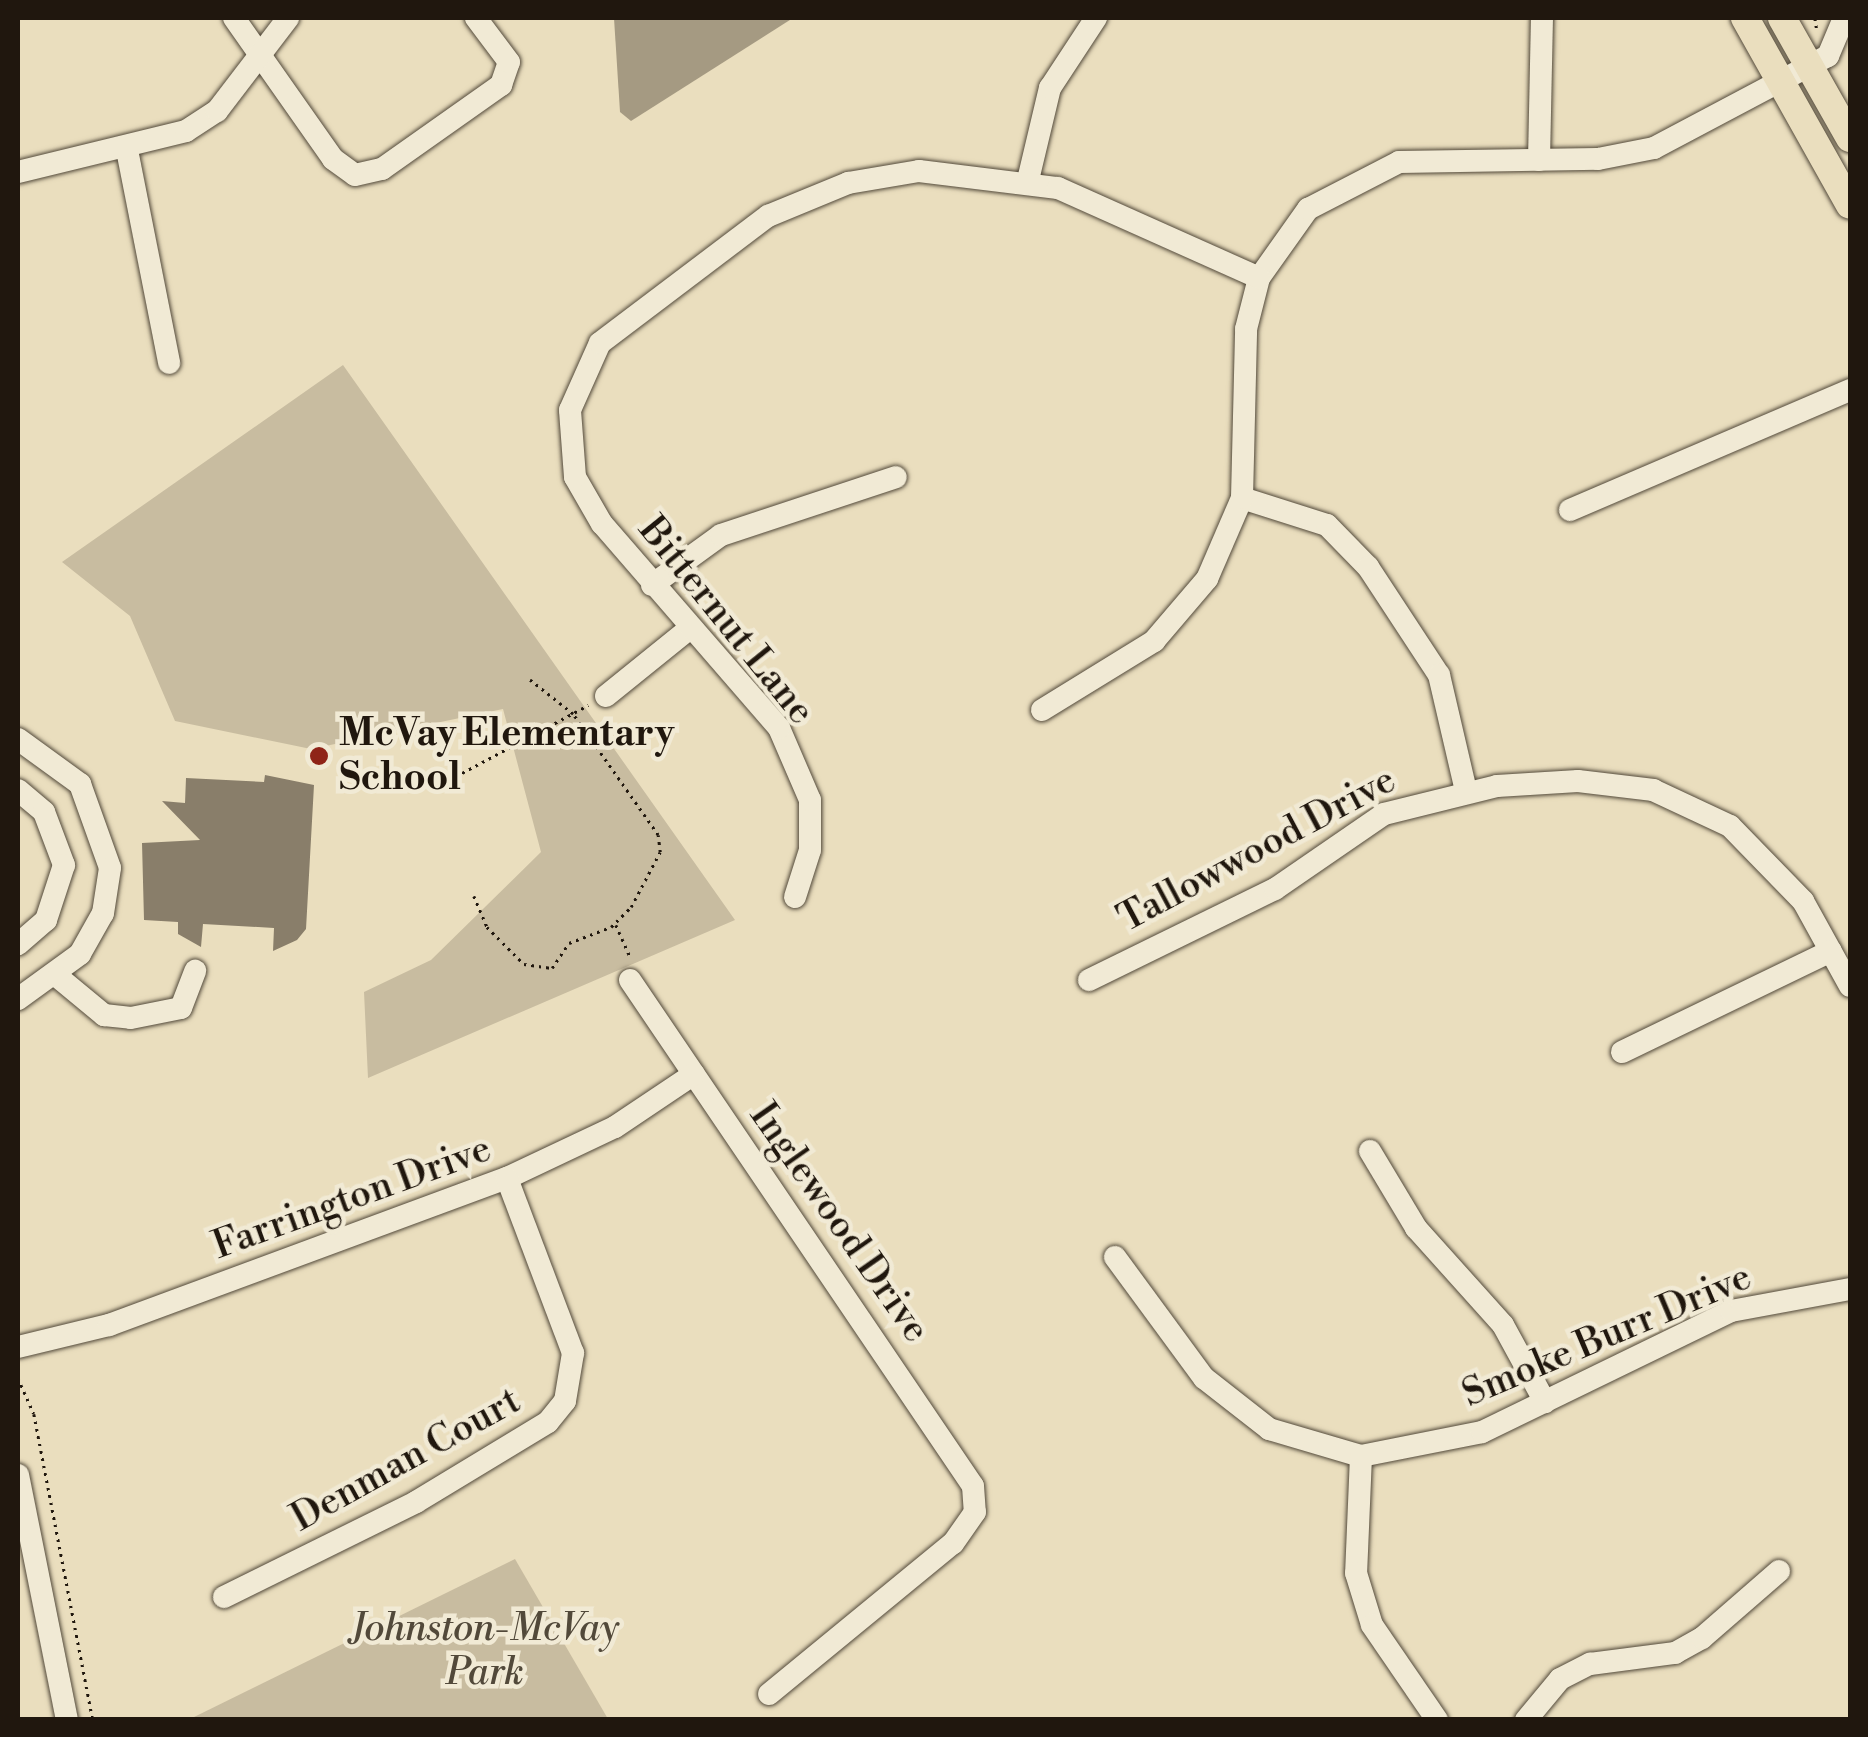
<!DOCTYPE html>
<html>
<head>
<meta charset="utf-8">
<style>
  body { margin:0 }
  #map { position:relative; width:1868px; height:1737px; overflow:hidden; background:#eadebe; font-family:"Libre Bodoni",serif }
  div>[style] { position:absolute }
  [style*='--x'] { left:calc(var(--x)*1px); top:calc(var(--y)*1px); width:calc(var(--w)*1px); rotate:calc(var(--a)*1deg) }
  .green>* { inset:0; background:#c8bca0 }
  .water>* { inset:0; background:#a59a82 }
  .building>* { inset:0; background:#897e6a }
  .path>* { height:2.5px; margin-top:-1.25px; transform-origin:0; background:repeating-linear-gradient(90deg,#20170e 0 2.5px,transparent 0 7.5px) }
  .roads { filter:drop-shadow(0 0 2px #52493a) drop-shadow(0 0 2px #52493a) }
  .minor>* { height:22px; margin:-11px; padding:0 11px; transform-origin:11px; border-radius:11px; background:#f1ead5 }
  .major>* { height:28px; margin:-14px; padding:0 14px; transform-origin:14px; border-radius:14px; background:#eadebe }
  .dots>* { width:28px; height:28px; translate:-50% -50%; box-sizing:border-box; border:5px solid #f1ead5; border-radius:50% }
  span { translate:-50% -50%; white-space:nowrap; text-align:center; line-height:1.15; -webkit-text-stroke:9px #f1ead5; paint-order:stroke }
  .street-label { font-size:38px; color:#20170e }
  .poi-label { font-size:38px; color:#20170e; font-weight:700 }
  .left { translate:0 -50%; text-align:left }
  .park-label { font-size:38px; color:#52493a; font-style:italic }
  .frame { position:absolute; inset:0; border:20px solid #20170e; pointer-events:none }
</style>
</head>
<body>
<div id="map">
  <div class="green">
    <i style="clip-path:polygon(343px 365px,735px 920px,368px 1078px,364px 992px,431px 960px,541px 852px,503px 709px,311px 749px,175px 721px,130px 616px,62px 562px)"></i>
    <i style="clip-path:polygon(515px 1559px,608px 1719px,190px 1719px)"></i>
  </div>
  <div class="water">
    <i style="clip-path:polygon(614px 18px,793px 18px,631px 121px,620px 112px)"></i>
  </div>
  <div class="building">
    <i style="clip-path:polygon(265px 775px,314px 785px,306px 929px,297px 940px,273px 951px,274px 928px,203px 924px,201px 947px,178px 934px,178px 922px,144px 920px,142px 843px,200px 840px,162px 801px,185px 803px,186px 778px,264px 782px)"></i>
  </div>
  <div class="path">
    <i style="--x:1815;--y:18;--w:13;--a:81"></i>
    <i style="--x:449;--y:780;--w:158;--a:-28.3"></i>
    <i style="--x:474;--y:896;--w:34;--a:67"></i>
    <i style="--x:487;--y:927;--w:52;--a:45"></i>
    <i style="--x:524;--y:964;--w:28;--a:8"></i>
    <i style="--x:552;--y:968;--w:30;--a:-56"></i>
    <i style="--x:569;--y:943;--w:45;--a:-20.9"></i>
    <i style="--x:611;--y:927;--w:28;--a:-45"></i>
    <i style="--x:631;--y:907;--w:62;--a:-62.2"></i>
    <i style="--x:660;--y:852;--w:17;--a:-97"></i>
    <i style="--x:658;--y:835;--w:148;--a:-125.1"></i>
    <i style="--x:573;--y:714;--w:55;--a:-141.7"></i>
    <i style="--x:616;--y:925;--w:37;--a:66"></i>
    <i style="--x:18;--y:1378;--w:39;--a:66"></i>
    <i style="--x:34;--y:1414;--w:312;--a:79.1"></i>
    <i style="--x:526;--y:1720;--w:20;--a:0"></i>
  </div>
  <div class="roads">
    <div class="minor">
      <i style="--x:234;--y:18;--w:172;--a:54.9"></i>
      <i style="--x:333;--y:159;--w:27;--a:36"></i>
      <i style="--x:355;--y:175;--w:28;--a:-13"></i>
      <i style="--x:382;--y:169;--w:146;--a:-35.2"></i>
      <i style="--x:501;--y:85;--w:24;--a:-71"></i>
      <i style="--x:509;--y:62;--w:55;--a:-126.9"></i>
      <i style="--x:127;--y:150;--w:217;--a:78.8"></i>
      <i style="--x:1539;--y:160;--w:142;--a:-88.8"></i>
      <i style="--x:18;--y:172;--w:173;--a:-13.7"></i>
      <i style="--x:186;--y:131;--w:37;--a:-33"></i>
      <i style="--x:217;--y:111;--w:117;--a:-52.6"></i>
      <i style="--x:1028;--y:180;--w:95;--a:-76.6"></i>
      <i style="--x:1050;--y:88;--w:84;--a:-56.7"></i>
      <i style="--x:1242;--y:498;--w:89;--a:17.6"></i>
      <i style="--x:1327;--y:525;--w:59;--a:45.7"></i>
      <i style="--x:1368;--y:567;--w:129;--a:56.7"></i>
      <i style="--x:1439;--y:675;--w:119;--a:76.9"></i>
      <i style="--x:1570;--y:510;--w:305;--a:-23.2"></i>
      <i style="--x:652;--y:585;--w:85;--a:-35.9"></i>
      <i style="--x:721;--y:535;--w:184;--a:-18.3"></i>
      <i style="--x:606;--y:696;--w:107;--a:-38.9"></i>
      <i style="--x:1042;--y:710;--w:132;--a:-31.6"></i>
      <i style="--x:1154;--y:641;--w:82;--a:-49.5"></i>
      <i style="--x:1207;--y:579;--w:88;--a:-66.6"></i>
      <i style="--x:1242;--y:498;--w:169;--a:-88.6"></i>
      <i style="--x:1246;--y:329;--w:53;--a:-75.7"></i>
      <i style="--x:1259;--y:278;--w:85;--a:-54.6"></i>
      <i style="--x:1308;--y:209;--w:102;--a:-27.3"></i>
      <i style="--x:1399;--y:162;--w:199;--a:-0.9"></i>
      <i style="--x:1598;--y:159;--w:57;--a:-11.1"></i>
      <i style="--x:1654;--y:148;--w:197;--a:-27.9"></i>
      <i style="--x:1828;--y:56;--w:41;--a:-67.2"></i>
      <i style="--x:18;--y:739;--w:77;--a:36"></i>
      <i style="--x:80;--y:784;--w:89;--a:70.3"></i>
      <i style="--x:110;--y:868;--w:46;--a:98.8"></i>
      <i style="--x:103;--y:913;--w:47;--a:119.3"></i>
      <i style="--x:80;--y:954;--w:77;--a:144"></i>
      <i style="--x:18;--y:790;--w:34;--a:40"></i>
      <i style="--x:44;--y:812;--w:57;--a:69.3"></i>
      <i style="--x:64;--y:865;--w:58;--a:108.1"></i>
      <i style="--x:46;--y:920;--w:37;--a:139"></i>
      <i style="--x:795;--y:897;--w:49;--a:-72.3"></i>
      <i style="--x:810;--y:850;--w:50;--a:-90"></i>
      <i style="--x:810;--y:800;--w:78;--a:-113.3"></i>
      <i style="--x:779;--y:728;--w:270;--a:-130.9"></i>
      <i style="--x:602;--y:524;--w:54;--a:-119.9"></i>
      <i style="--x:575;--y:477;--w:67;--a:-94.3"></i>
      <i style="--x:570;--y:410;--w:73;--a:-65.9"></i>
      <i style="--x:600;--y:343;--w:211;--a:-37.1"></i>
      <i style="--x:768;--y:216;--w:87;--a:-22.4"></i>
      <i style="--x:848;--y:183;--w:72;--a:-9.6"></i>
      <i style="--x:919;--y:171;--w:140;--a:7"></i>
      <i style="--x:1058;--y:188;--w:220;--a:24.1"></i>
      <i style="--x:58;--y:977;--w:60;--a:39.6"></i>
      <i style="--x:104;--y:1015;--w:27;--a:6"></i>
      <i style="--x:131;--y:1018;--w:51;--a:-11.3"></i>
      <i style="--x:181;--y:1008;--w:40;--a:-69"></i>
      <i style="--x:630;--y:980;--w:611;--a:55.87"></i>
      <i style="--x:973;--y:1486;--w:26;--a:86"></i>
      <i style="--x:975;--y:1512;--w:38;--a:125"></i>
      <i style="--x:953;--y:1543;--w:238;--a:140.6"></i>
      <i style="--x:1089;--y:980;--w:207;--a:-26.1"></i>
      <i style="--x:1275;--y:889;--w:132;--a:-34.5"></i>
      <i style="--x:1384;--y:814;--w:116;--a:-13.9"></i>
      <i style="--x:1497;--y:786;--w:81;--a:-3.5"></i>
      <i style="--x:1578;--y:781;--w:76;--a:6.8"></i>
      <i style="--x:1653;--y:790;--w:85;--a:25.1"></i>
      <i style="--x:1730;--y:826;--w:105;--a:45.8"></i>
      <i style="--x:1803;--y:901;--w:97;--a:61.1"></i>
      <i style="--x:1622;--y:1052;--w:232;--a:-25.8"></i>
      <i style="--x:1370;--y:1151;--w:90;--a:59.1"></i>
      <i style="--x:1416;--y:1228;--w:130;--a:48.1"></i>
      <i style="--x:1503;--y:1325;--w:88;--a:61.4"></i>
      <i style="--x:1115;--y:1257;--w:150;--a:53.7"></i>
      <i style="--x:1204;--y:1378;--w:83;--a:38.1"></i>
      <i style="--x:1269;--y:1429;--w:96;--a:16.4"></i>
      <i style="--x:1361;--y:1456;--w:123;--a:-11.2"></i>
      <i style="--x:1482;--y:1432;--w:277;--a:-25.9"></i>
      <i style="--x:1731;--y:1311;--w:121;--a:-10.5"></i>
      <i style="--x:18;--y:1347;--w:94;--a:-13.6"></i>
      <i style="--x:109;--y:1325;--w:424;--a:-20.3"></i>
      <i style="--x:507;--y:1178;--w:119;--a:-25.3"></i>
      <i style="--x:615;--y:1127;--w:95;--a:-33.9"></i>
      <i style="--x:1361;--y:1456;--w:117;--a:92.4"></i>
      <i style="--x:1356;--y:1573;--w:54;--a:72.9"></i>
      <i style="--x:1372;--y:1625;--w:115;--a:55.6"></i>
      <i style="--x:18;--y:1475;--w:250;--a:78.7"></i>
      <i style="--x:224;--y:1597;--w:214;--a:-26.3"></i>
      <i style="--x:416;--y:1502;--w:154;--a:-31.2"></i>
      <i style="--x:548;--y:1422;--w:27;--a:-51"></i>
      <i style="--x:565;--y:1401;--w:49;--a:-80.5"></i>
      <i style="--x:573;--y:1353;--w:187;--a:-110.7"></i>
      <i style="--x:1526;--y:1720;--w:53;--a:-50.3"></i>
      <i style="--x:1560;--y:1679;--w:34;--a:-27"></i>
      <i style="--x:1590;--y:1664;--w:86;--a:-7.4"></i>
      <i style="--x:1675;--y:1653;--w:31;--a:-29"></i>
      <i style="--x:1702;--y:1638;--w:102;--a:-41"></i>
    </div>
    <div class="major">
      <i style="--x:1745;--y:18;--w:214;--a:60.7"></i>
      <i style="--x:1782;--y:18;--w:138;--a:60.5"></i>
    </div>
  </div>
  <div class="dots">
    <i style="left:319px;top:756px;background:#8f2418"></i>
  </div>
  <div class="street-label">
    <span style="left:726px;top:621px;rotate:51deg">Bitternut Lane</span>
    <span style="left:1257px;top:850px;rotate:-28deg">Tallowwood Drive</span>
    <span style="left:352px;top:1198px;rotate:-20deg">Farrington Drive</span>
    <span style="left:839px;top:1223px;rotate:55deg">Inglewood Drive</span>
    <span style="left:1607px;top:1336px;rotate:-23deg">Smoke Burr Drive</span>
    <span style="left:406px;top:1460px;rotate:-29deg">Denman Court</span>
  </div>
  <div class="poi-label">
    <span class="left" style="left:339px;top:756px">McVay Elementary<br>School</span>
  </div>
  <div class="park-label">
    <span style="left:485px;top:1651px">Johnston-McVay<br>Park</span>
  </div>
  <div class="frame"></div>
</div>
</body>
</html>
